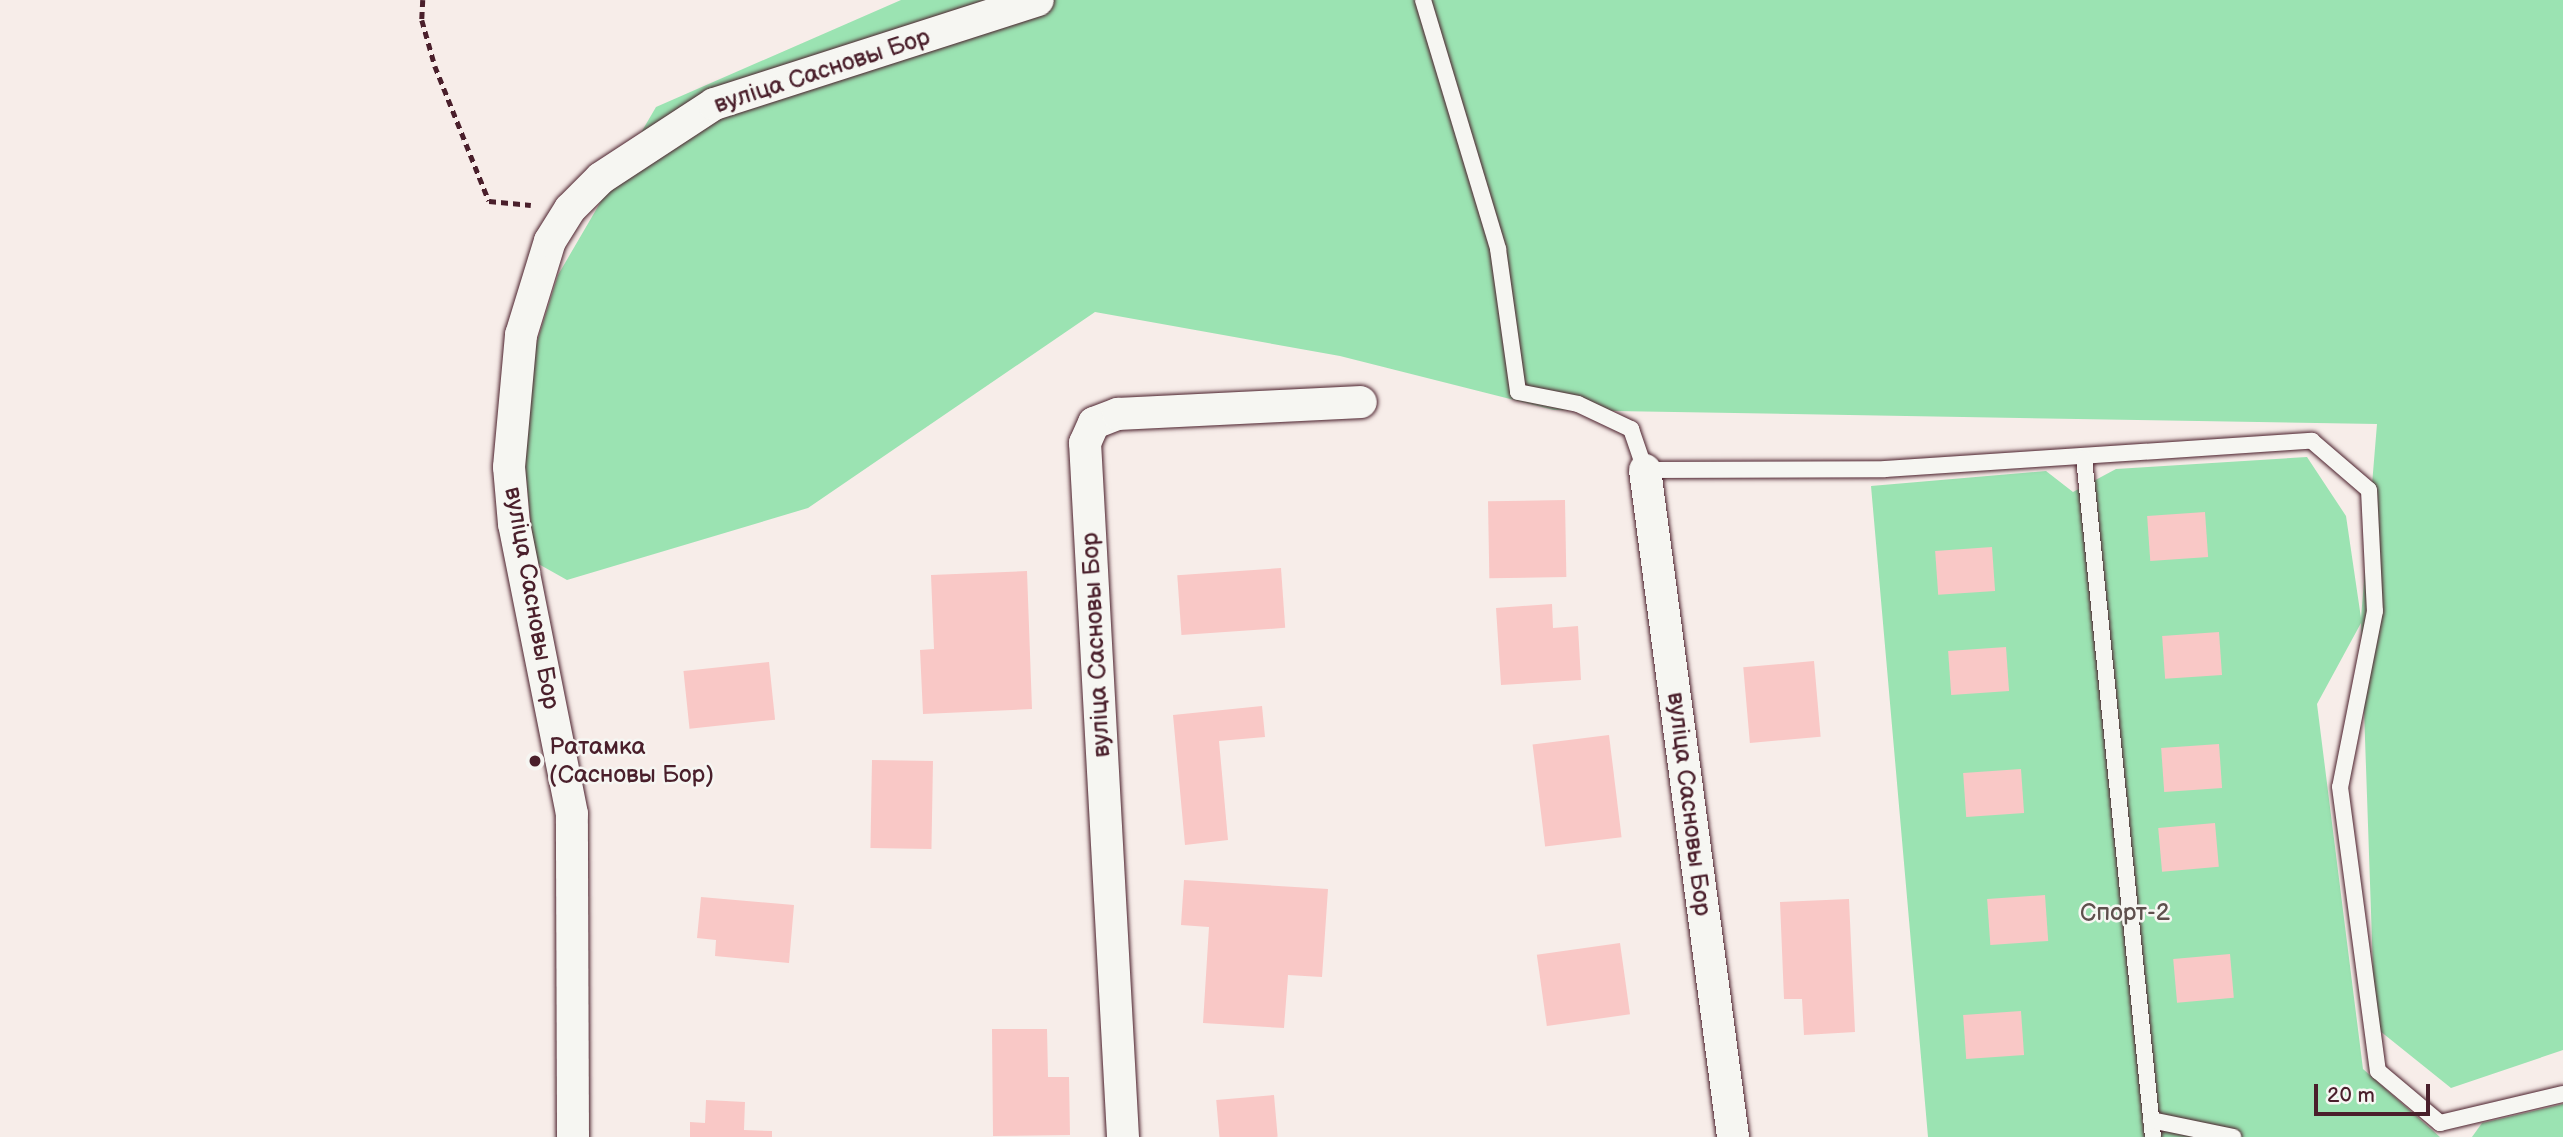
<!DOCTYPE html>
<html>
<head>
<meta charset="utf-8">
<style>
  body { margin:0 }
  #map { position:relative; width:2563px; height:1137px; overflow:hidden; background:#f7ede9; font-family:"Balsamiq Sans",sans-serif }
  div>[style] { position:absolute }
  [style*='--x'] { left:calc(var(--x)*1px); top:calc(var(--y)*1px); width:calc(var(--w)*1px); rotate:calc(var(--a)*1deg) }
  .green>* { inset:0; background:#9be3b2 }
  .building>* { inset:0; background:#f9c8c6; transform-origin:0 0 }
  .path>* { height:4.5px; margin-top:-2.25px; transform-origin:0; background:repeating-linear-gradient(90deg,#4a1f2b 0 7px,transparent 0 12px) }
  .roads { filter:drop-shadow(0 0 2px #4a1f2b) drop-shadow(0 0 2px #4a1f2b) }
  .service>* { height:16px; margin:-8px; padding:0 8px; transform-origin:8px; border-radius:8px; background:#f6f6f2 }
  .minor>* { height:32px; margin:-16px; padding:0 16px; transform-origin:16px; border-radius:16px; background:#f6f6f2 }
  .dots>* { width:19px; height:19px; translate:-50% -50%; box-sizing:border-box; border:4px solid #f6f6f2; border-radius:50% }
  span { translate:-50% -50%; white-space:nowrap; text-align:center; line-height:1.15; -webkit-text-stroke:5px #f6f6f2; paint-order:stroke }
  .street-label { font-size:24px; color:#4a1f2b }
  .poi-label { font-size:24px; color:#4a1f2b }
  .left { translate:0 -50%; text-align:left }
  .park-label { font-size:24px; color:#5e504d }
  .scale { position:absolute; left:2314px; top:1084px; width:116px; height:32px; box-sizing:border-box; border:4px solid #4a1f2b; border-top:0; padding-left:9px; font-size:21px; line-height:24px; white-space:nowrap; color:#4a1f2b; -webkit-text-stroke:5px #f6f6f2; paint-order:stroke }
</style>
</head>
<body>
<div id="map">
  <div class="green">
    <i style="clip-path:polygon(901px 0,2563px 0,2563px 1050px,2451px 1088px,2375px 1027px,2361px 623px,2317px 704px,2363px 1069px,2440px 1137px,1928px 1137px,1871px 486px,2046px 471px,2073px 492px,2116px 469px,2307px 457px,2346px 516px,2361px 618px,2377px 424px,1554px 410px,1340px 356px,1095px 312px,808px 508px,567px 580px,535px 562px,525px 468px,529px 367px,558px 275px,656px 107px)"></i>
    <i style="clip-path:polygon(2563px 1104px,2563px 1137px,2472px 1137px,2482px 1123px)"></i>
  </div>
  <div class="building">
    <i style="left:1565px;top:500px;width:77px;height:77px;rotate:89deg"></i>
    <i style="left:2205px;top:512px;width:45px;height:58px;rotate:86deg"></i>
    <i style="left:1992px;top:547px;width:44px;height:57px;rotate:86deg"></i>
    <i style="left:1281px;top:568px;width:60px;height:104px;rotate:86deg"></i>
    <i style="clip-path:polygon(1027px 571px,1032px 709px,923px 714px,920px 650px,934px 649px,931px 575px)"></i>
    <i style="clip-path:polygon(1552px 604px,1553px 628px,1578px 626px,1581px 680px,1501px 685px,1496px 608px)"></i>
    <i style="left:2219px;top:632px;width:43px;height:57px;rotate:86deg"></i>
    <i style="left:2006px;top:647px;width:44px;height:58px;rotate:86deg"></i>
    <i style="left:1814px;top:661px;width:76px;height:71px;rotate:85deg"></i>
    <i style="left:769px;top:662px;width:58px;height:86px;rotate:84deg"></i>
    <i style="clip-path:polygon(1262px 706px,1265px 737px,1219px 741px,1228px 840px,1185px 845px,1173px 715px)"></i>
    <i style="left:1609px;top:735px;width:103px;height:77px;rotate:83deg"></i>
    <i style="left:2219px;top:744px;width:44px;height:58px;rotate:86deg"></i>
    <i style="left:872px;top:760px;width:61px;height:88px;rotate:1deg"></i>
    <i style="left:2021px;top:769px;width:44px;height:58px;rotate:86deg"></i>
    <i style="left:2215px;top:823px;width:44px;height:57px;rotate:85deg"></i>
    <i style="clip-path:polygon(1184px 880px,1328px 889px,1322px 977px,1288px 975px,1284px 1028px,1203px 1023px,1209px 927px,1181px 925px)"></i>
    <i style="left:2045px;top:895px;width:46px;height:58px;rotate:86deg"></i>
    <i style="clip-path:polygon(701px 897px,794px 905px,789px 963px,715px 956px,716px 940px,697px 938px)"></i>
    <i style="clip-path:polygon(1849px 899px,1855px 1032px,1804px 1035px,1802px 999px,1784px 999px,1780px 902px)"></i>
    <i style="left:1620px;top:943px;width:72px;height:84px;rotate:82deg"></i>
    <i style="left:2230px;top:954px;width:44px;height:57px;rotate:85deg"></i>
    <i style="left:2021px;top:1011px;width:44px;height:58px;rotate:86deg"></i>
    <i style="clip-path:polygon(992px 1029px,1047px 1029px,1048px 1077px,1069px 1077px,1070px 1135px,993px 1136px)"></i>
    <i style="left:1274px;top:1095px;width:42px;height:58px;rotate:85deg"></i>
    <i style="clip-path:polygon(706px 1100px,745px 1102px,744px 1130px,772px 1131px,772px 1137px,690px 1137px,690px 1122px,705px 1123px)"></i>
  </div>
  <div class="path">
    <i style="--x:423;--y:0;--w:20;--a:93"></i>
    <i style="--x:422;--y:20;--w:48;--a:74.2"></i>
    <i style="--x:435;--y:66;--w:145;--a:68.2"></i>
    <i style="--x:489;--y:201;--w:42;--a:5.4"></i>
  </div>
  <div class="roads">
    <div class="service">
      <i style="--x:1423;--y:0;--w:260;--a:73.2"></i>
      <i style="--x:1498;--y:249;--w:144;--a:82"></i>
      <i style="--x:1518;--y:392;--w:61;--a:11.3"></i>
      <i style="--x:1578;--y:404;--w:59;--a:25.3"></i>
      <i style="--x:1631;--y:429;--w:43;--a:71.1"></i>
      <i style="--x:1645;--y:470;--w:240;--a:-0.2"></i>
      <i style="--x:1885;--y:469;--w:428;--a:-3.8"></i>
      <i style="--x:2312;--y:441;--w:75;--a:40.7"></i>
      <i style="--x:2369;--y:490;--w:121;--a:87.2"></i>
      <i style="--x:2375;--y:611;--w:179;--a:101.2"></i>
      <i style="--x:2340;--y:787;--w:287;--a:82.4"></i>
      <i style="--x:2378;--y:1071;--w:81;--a:40"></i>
      <i style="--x:2084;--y:458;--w:682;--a:84.2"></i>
      <i style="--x:2151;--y:1120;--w:84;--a:11.7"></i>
      <i style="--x:2440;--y:1123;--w:126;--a:-13.3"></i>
    </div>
    <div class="minor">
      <i style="--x:1645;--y:470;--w:673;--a:82.48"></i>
      <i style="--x:573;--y:1137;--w:323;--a:-90.2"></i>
      <i style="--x:572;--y:814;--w:296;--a:-101.3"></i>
      <i style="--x:514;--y:524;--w:57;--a:-95"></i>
      <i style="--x:509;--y:467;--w:133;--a:-84.8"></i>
      <i style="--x:521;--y:335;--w:98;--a:-72.9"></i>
      <i style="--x:550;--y:241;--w:38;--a:-58"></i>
      <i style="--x:570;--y:209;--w:44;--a:-45"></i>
      <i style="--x:601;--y:178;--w:135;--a:-33.2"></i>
      <i style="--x:714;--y:104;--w:340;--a:-17.8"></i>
      <i style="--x:1123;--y:1137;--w:695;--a:-93.13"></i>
      <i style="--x:1085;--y:443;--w:22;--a:-66"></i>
      <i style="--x:1094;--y:423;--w:26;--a:-21"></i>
      <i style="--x:1118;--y:414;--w:243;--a:-2.8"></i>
    </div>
  </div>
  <div class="dots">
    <i style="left:535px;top:761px;background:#4a1f2b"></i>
  </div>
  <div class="street-label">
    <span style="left:822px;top:71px;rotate:-18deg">вуліца Сасновы Бор</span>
    <span style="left:532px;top:598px;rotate:80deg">вуліца Сасновы Бор</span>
    <span style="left:1096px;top:645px;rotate:-93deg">вуліца Сасновы Бор</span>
    <span style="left:1689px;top:804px;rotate:83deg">вуліца Сасновы Бор</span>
  </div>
  <div class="poi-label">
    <span class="left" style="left:549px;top:761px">Ратамка<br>(Сасновы Бор)</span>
  </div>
  <div class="park-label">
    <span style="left:2125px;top:913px">Спорт-2</span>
  </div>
  <div class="scale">20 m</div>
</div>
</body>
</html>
